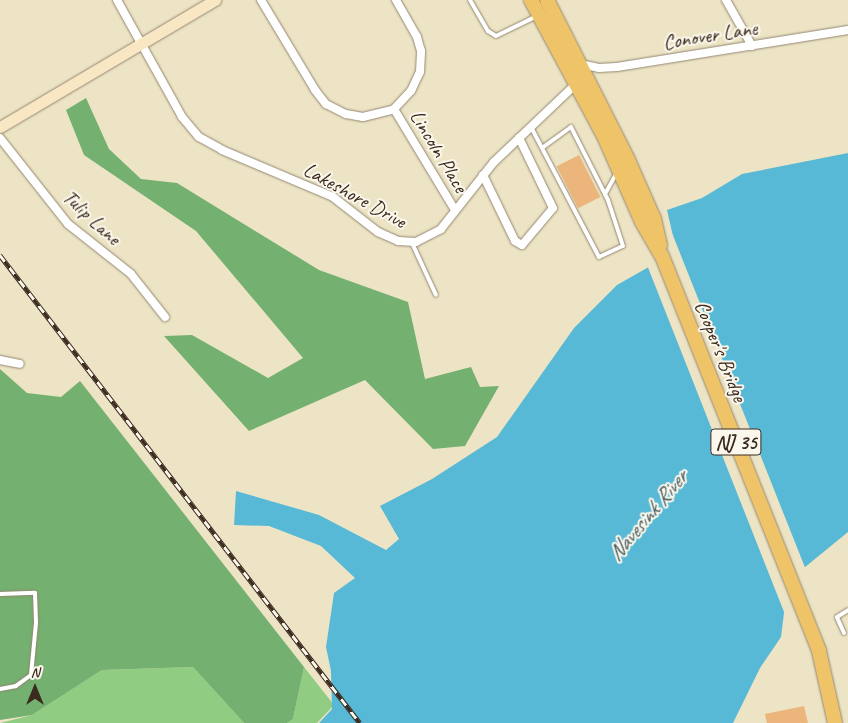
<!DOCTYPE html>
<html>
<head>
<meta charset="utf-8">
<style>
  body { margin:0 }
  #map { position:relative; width:848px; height:723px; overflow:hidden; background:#ede4c5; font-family:Caveat,sans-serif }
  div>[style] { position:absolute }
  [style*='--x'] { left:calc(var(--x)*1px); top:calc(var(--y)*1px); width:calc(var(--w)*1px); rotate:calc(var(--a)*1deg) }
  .green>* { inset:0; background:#90cc81 }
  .forest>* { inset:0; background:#74b06f }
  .water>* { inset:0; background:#58b9d6 }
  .pier>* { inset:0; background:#ede4c5 }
  .building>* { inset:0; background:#ebb57b; transform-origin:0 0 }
  .roads { filter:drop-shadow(0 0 1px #948772) drop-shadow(0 0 1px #948772) }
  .lane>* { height:4px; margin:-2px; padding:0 2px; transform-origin:2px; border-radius:2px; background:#fff }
  .street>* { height:8px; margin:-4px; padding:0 4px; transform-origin:4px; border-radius:4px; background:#fff }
  .secondary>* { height:11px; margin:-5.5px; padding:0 5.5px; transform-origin:5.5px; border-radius:5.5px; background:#f9e7c3 }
  .highway>* { height:14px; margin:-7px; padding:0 7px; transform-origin:7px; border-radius:7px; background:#efc469 }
  .rail>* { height:4.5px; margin-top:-2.25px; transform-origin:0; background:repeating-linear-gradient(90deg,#fbf7ec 0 8px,#3b2a1e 0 16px); box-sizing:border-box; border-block:1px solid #3b2a1e }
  span { translate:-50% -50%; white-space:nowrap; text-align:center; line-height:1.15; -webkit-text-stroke:4px #fbf7ec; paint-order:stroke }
  .shield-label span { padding:1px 4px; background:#fbf7ec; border:1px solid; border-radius:4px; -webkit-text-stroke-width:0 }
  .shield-label { font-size:20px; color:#3b2a1e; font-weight:700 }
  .street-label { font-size:21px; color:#3b2a1e }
  .water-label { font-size:22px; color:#455c5e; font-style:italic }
  .north { position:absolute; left:10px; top:663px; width:50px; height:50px; -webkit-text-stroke:4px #fbf7ec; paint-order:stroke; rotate:0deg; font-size:14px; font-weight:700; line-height:20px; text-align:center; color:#3b2a1e }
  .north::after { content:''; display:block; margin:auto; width:18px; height:22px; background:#3b2a1e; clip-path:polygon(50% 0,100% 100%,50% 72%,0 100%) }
</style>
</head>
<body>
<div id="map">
  <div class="green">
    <i style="clip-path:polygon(193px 667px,244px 723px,0 723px,32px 715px,102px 670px)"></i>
    <i style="clip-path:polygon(304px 667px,334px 705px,317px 723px,287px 723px,293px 719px)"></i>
  </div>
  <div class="forest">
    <i style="clip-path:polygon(86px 98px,109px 149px,141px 179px,177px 183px,319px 270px,408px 302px,425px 379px,471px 367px,480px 387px,499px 386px,465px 446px,433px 449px,365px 380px,249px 431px,164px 336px,192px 335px,268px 378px,303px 358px,196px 231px,84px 155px,66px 110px)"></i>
    <i style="clip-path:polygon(0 369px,27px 393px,61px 397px,80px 381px,304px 667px,293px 719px,287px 723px,244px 723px,193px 667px,102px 670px,32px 715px,0 720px)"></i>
  </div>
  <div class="water">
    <i style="clip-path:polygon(848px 153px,848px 532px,788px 581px,781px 637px,760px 668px,733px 723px,319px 723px,332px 709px,331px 671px,326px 647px,334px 593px,355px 578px,321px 546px,269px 526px,234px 525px,236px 491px,319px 515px,386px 550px,399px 539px,380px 506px,432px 479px,497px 437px,574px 328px,617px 285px,654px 264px,675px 245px,667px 210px,702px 198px,742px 174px)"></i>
  </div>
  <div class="pier">
    <i style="clip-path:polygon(672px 233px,806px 570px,791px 583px,786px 617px,647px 265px,673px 244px)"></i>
  </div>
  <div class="building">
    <i style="left:579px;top:155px;width:47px;height:25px;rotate:63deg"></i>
    <i style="clip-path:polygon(804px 706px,808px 723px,767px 723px,765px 714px)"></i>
  </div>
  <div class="roads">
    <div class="lane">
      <i style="--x:470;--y:0;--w:36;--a:60"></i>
      <i style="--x:488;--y:31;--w:9;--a:32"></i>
      <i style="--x:496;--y:36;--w:46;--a:-26"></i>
      <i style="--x:531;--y:127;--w:147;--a:62.4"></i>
      <i style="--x:599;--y:257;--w:26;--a:-25"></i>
      <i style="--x:623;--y:246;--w:48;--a:-108.1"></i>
      <i style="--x:608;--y:200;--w:82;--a:-116.9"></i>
      <i style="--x:571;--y:127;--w:34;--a:144"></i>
      <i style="--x:605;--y:194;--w:23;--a:-61"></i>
      <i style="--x:412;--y:243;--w:57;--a:65.2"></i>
      <i style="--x:0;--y:594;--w:35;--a:-2"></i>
      <i style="--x:35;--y:593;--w:30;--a:88"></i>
      <i style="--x:36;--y:623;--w:52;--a:95.5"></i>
      <i style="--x:31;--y:675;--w:19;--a:144"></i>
      <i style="--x:16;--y:686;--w:16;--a:169"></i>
      <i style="--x:844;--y:633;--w:17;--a:-114"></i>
      <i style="--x:837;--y:617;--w:13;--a:-32"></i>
    </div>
    <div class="street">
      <i style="--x:117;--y:0;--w:134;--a:60.9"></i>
      <i style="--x:182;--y:117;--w:26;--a:50"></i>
      <i style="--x:199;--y:137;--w:26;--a:29"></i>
      <i style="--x:222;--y:150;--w:121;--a:22.9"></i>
      <i style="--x:333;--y:197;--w:57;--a:37.9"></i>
      <i style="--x:378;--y:232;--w:22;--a:24"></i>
      <i style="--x:398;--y:241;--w:18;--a:3"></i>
      <i style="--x:416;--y:242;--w:28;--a:-27"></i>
      <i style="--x:441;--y:229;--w:85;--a:-51.7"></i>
      <i style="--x:494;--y:162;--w:113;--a:-43.6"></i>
      <i style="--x:261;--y:0;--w:105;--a:59"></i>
      <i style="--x:315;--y:90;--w:18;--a:52"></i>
      <i style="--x:326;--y:104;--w:22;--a:27"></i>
      <i style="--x:346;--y:114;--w:17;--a:10"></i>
      <i style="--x:363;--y:117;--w:32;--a:-14"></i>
      <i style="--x:394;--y:109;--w:25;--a:-47"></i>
      <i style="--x:411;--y:91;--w:21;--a:-65"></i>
      <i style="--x:420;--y:72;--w:21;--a:-87"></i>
      <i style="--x:421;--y:51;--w:15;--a:-106"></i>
      <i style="--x:417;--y:37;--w:43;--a:-119.6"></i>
      <i style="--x:726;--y:0;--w:53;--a:60.5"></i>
      <i style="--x:580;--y:64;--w:19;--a:12"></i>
      <i style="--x:599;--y:68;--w:18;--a:-3"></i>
      <i style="--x:617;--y:67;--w:234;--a:-9.1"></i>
      <i style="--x:394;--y:109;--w:118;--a:58.9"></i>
      <i style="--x:0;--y:138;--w:110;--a:51.7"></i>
      <i style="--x:68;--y:224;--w:80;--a:38.4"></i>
      <i style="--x:131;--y:274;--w:55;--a:51.7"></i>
      <i style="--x:483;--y:175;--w:73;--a:64.1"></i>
      <i style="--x:515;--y:241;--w:8;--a:30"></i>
      <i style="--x:522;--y:245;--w:48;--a:-50"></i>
      <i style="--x:553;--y:208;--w:78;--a:-115.9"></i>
      <i style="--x:0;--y:360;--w:20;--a:11"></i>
    </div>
    <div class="secondary">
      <i style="--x:0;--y:127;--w:250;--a:-30.6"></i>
    </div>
    <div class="highway">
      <i style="--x:531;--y:0;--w:152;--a:61.8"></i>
      <i style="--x:603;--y:134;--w:96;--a:66.1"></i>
      <i style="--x:642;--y:222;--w:39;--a:60"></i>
      <i style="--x:662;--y:256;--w:425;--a:68.3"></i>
      <i style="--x:819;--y:651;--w:74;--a:77.5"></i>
      <i style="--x:547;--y:0;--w:179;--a:63.1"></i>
      <i style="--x:628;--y:160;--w:64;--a:66.2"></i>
      <i style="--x:654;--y:219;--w:27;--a:77"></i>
    </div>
  </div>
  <div class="rail">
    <i style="--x:0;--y:255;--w:590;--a:52.43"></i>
  </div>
  <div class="shield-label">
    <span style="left:736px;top:442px">NJ 35</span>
  </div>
  <div class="street-label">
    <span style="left:710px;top:35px;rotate:-9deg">Conover Lane</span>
    <span style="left:439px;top:151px;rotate:59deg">Lincoln Place</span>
    <span style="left:355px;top:195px;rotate:29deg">Lakeshore Drive</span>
    <span style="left:92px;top:217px;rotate:43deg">Tulip Lane</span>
    <span style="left:721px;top:351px;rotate:68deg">Cooper's Bridge</span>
  </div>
  <div class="water-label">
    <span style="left:648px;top:516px;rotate:-50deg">Navesink River</span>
  </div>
  <div class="north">N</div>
</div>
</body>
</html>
